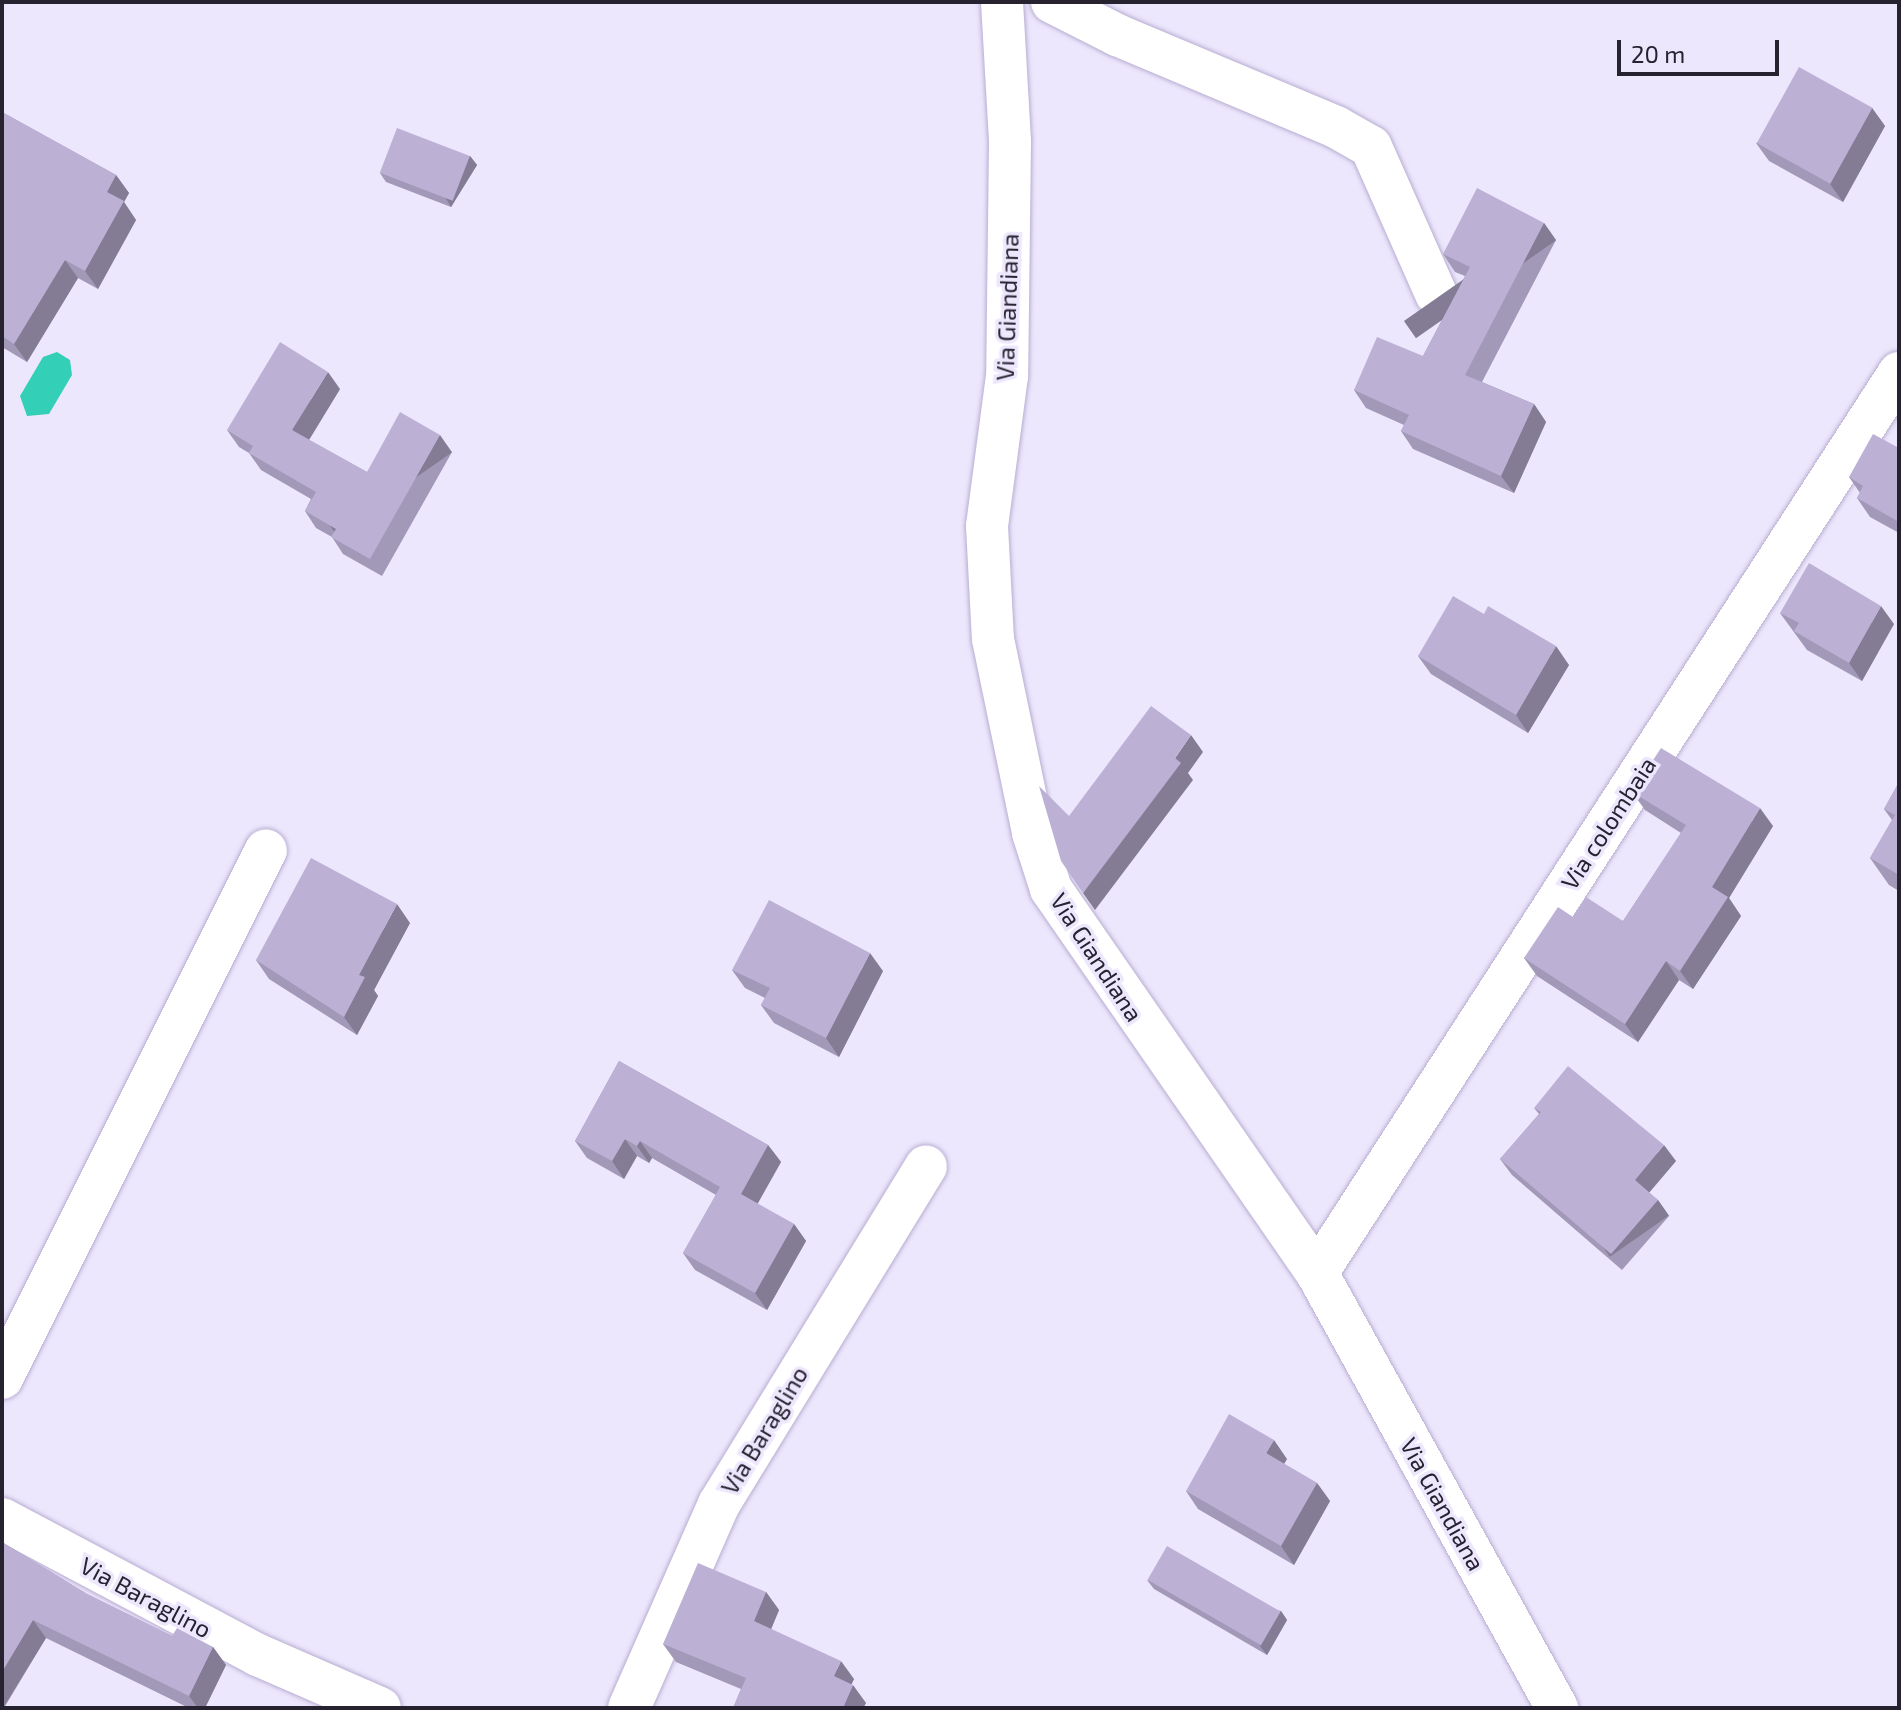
<!DOCTYPE html>
<html>
<head>
<meta charset="utf-8">
<style>
  body { margin:0 }
  #map { position:relative; width:1901px; height:1710px; overflow:hidden; background:#ede7fd; font-family:"Exo 2",sans-serif }
  div>[style] { position:absolute }
  [style*='--x'] { left:calc(var(--x)*1px); top:calc(var(--y)*1px); width:calc(var(--w)*1px); rotate:calc(var(--a)*1deg) }
  .water>* { inset:0; background:#33cfb6 }
  .roads { filter:drop-shadow(0 0 2px #b8add1) drop-shadow(0 0 2px #b8add1) }
  .minor>* { height:42px; margin:-21px; padding:0 21px; transform-origin:21px; border-radius:21px; background:#fff }
  .wall>* { inset:0; background:#a298b7 }
  .shaded-wall>* { inset:0; background:#847c95; transform-origin:0 0 }
  .building>* { inset:0; background:#bcb1d5; transform-origin:0 0 }
  span { translate:-50% -50%; white-space:nowrap; text-align:center; line-height:1.15; -webkit-text-stroke:7px #ede7fd; paint-order:stroke }
  .street-label { font-size:24px; color:#272230 }
  .frame { position:absolute; inset:0; border:4px solid #272230; pointer-events:none }
  .scale { position:absolute; left:1617px; top:40px; width:162px; height:36px; box-sizing:border-box; border:4px solid #272230; border-top:0; padding-left:10px; font-size:24px; line-height:28px; white-space:nowrap; color:#272230; -webkit-text-stroke:6px #ede7fd; paint-order:stroke }
</style>
</head>
<body>
<div id="map">
  <div class="water">
    <i style="clip-path:polygon(57px 352px,70px 360px,72px 375px,49px 414px,27px 416px,20px 396px,43px 357px)"></i>
  </div>
  <div class="roads">
    <div class="minor">
      <i style="--x:1002;--y:2;--w:140;--a:86.7"></i>
      <i style="--x:1010;--y:142;--w:234;--a:90.7"></i>
      <i style="--x:1007;--y:376;--w:151;--a:97.6"></i>
      <i style="--x:987;--y:526;--w:113;--a:87"></i>
      <i style="--x:993;--y:639;--w:198;--a:78.3"></i>
      <i style="--x:1033;--y:833;--w:59;--a:72.2"></i>
      <i style="--x:1051;--y:889;--w:467;--a:55.3"></i>
      <i style="--x:1317;--y:1273;--w:497;--a:61.1"></i>
      <i style="--x:1052;--y:2;--w:73;--a:26.9"></i>
      <i style="--x:1117;--y:35;--w:238;--a:22.8"></i>
      <i style="--x:1336;--y:127;--w:40;--a:29.7"></i>
      <i style="--x:1371;--y:147;--w:161;--a:66.1"></i>
      <i style="--x:1317;--y:1273;--w:1072;--a:-57.11"></i>
      <i style="--x:2;--y:1378;--w:590;--a:-63.43"></i>
      <i style="--x:2;--y:1519;--w:290;--a:28"></i>
      <i style="--x:258;--y:1655;--w:133;--a:23.5"></i>
      <i style="--x:629;--y:1708;--w:223;--a:-66.2"></i>
      <i style="--x:719;--y:1504;--w:396;--a:-58.5"></i>
    </div>
  </div>
  <div class="wall">
    <i style="clip-path:polygon(1872px 108px,1885px 126px,1843px 202px,1769px 161px,1756px 143px)"></i>
    <i style="clip-path:polygon(2px 112px,116px 175px,129px 193px,124px 202px,136px 220px,98px 289px,78px 278px,27px 362px,2px 347px)"></i>
    <i style="clip-path:polygon(470px 156px,477px 165px,451px 207px,386px 182px,380px 173px)"></i>
    <i style="clip-path:polygon(1544px 223px,1556px 240px,1482px 382px,1534px 404px,1546px 422px,1514px 493px,1413px 449px,1401px 431px,1404px 425px,1366px 408px,1354px 390px,1423px 356px,1465px 276px,1455px 272px,1443px 254px)"></i>
    <i style="clip-path:polygon(340px 389px,309px 440px,367px 472px,452px 452px,382px 576px,343px 554px,332px 537px,316px 528px,305px 511px,311px 499px,261px 470px,249px 453px,239px 447px,227px 430px)"></i>
    <i style="clip-path:polygon(1899px 448px,1899px 533px,1870px 517px,1857px 498px,1860px 493px,1849px 477px)"></i>
    <i style="clip-path:polygon(1780px 613px,1894px 624px,1862px 681px,1807px 650px)"></i>
    <i style="clip-path:polygon(1484px 614px,1569px 665px,1528px 733px,1431px 674px,1418px 656px)"></i>
    <i style="clip-path:polygon(1899px 782px,1899px 891px,1889px 885px,1870px 858px,1892px 820px,1884px 809px)"></i>
    <i style="clip-path:polygon(1632px 792px,1773px 826px,1729px 898px,1741px 916px,1693px 989px,1679px 980px,1638px 1042px,1537px 976px,1524px 958px,1573px 917px,1623px 921px,1681px 833px,1645px 810px)"></i>
    <i style="clip-path:polygon(410px 923px,374px 990px,378px 996px,357px 1035px,269px 979px,256px 960px)"></i>
    <i style="clip-path:polygon(732px 970px,883px 971px,839px 1057px,774px 1023px,761px 1005px,765px 998px,745px 988px)"></i>
    <i style="clip-path:polygon(619px 1061px,768px 1145px,781px 1162px,757px 1204px,794px 1224px,806px 1241px,767px 1310px,695px 1270px,683px 1253px,716px 1195px,652px 1158px,649px 1163px,637px 1156px,624px 1179px,587px 1158px,575px 1141px)"></i>
    <i style="clip-path:polygon(1534px 1108px,1676px 1161px,1649px 1193px,1658px 1200px,1669px 1216px,1622px 1270px,1512px 1175px,1500px 1159px,1539px 1114px)"></i>
    <i style="clip-path:polygon(1287px 1459px,1284px 1464px,1317px 1483px,1330px 1501px,1294px 1565px,1198px 1509px,1186px 1491px)"></i>
    <i style="clip-path:polygon(2px 1542px,87px 1594px,172px 1636px,213px 1647px,226px 1665px,205px 1708px,189px 1708px,46px 1638px,4px 1708px,2px 1707px)"></i>
    <i style="clip-path:polygon(1147px 1580px,1281px 1611px,1287px 1620px,1267px 1655px,1154px 1589px)"></i>
    <i style="clip-path:polygon(766px 1592px,779px 1610px,771px 1629px,854px 1679px,851px 1684px,866px 1703px,863px 1708px,733px 1708px,741px 1689px,676px 1662px,663px 1644px)"></i>
  </div>
  <div class="shaded-wall">
    <i style="clip-path:polygon(1872px 108px,1885px 126px,1843px 202px,1830px 184px)"></i>
    <i style="clip-path:polygon(470px 156px,477px 165px,451px 207px,445px 197px)"></i>
    <i style="clip-path:polygon(116px 175px,129px 193px,124px 202px,136px 220px,98px 289px,85px 271px,107px 192px)"></i>
    <i style="left:1544px;top:223px;width:21px;height:171px;rotate:55deg"></i>
    <i style="clip-path:polygon(65px 260px,78px 278px,27px 362px,14px 344px)"></i>
    <i style="clip-path:polygon(328px 372px,340px 389px,304px 448px,292px 430px)"></i>
    <i style="clip-path:polygon(1534px 404px,1546px 422px,1514px 493px,1501px 476px)"></i>
    <i style="left:440px;top:435px;width:21px;height:142px;rotate:55deg"></i>
    <i style="clip-path:polygon(1881px 606px,1894px 624px,1862px 681px,1849px 663px)"></i>
    <i style="clip-path:polygon(1556px 646px,1569px 665px,1528px 733px,1516px 715px)"></i>
    <i style="clip-path:polygon(1191px 735px,1203px 752px,1188px 773px,1193px 780px,1095px 910px,1083px 893px)"></i>
    <i style="clip-path:polygon(1760px 808px,1773px 826px,1729px 898px,1741px 916px,1693px 989px,1680px 971px,1712px 887px)"></i>
    <i style="clip-path:polygon(397px 904px,410px 923px,374px 990px,378px 996px,357px 1035px,344px 1017px,359px 975px)"></i>
    <i style="clip-path:polygon(870px 953px,883px 971px,839px 1057px,826px 1038px)"></i>
    <i style="clip-path:polygon(1666px 961px,1679px 980px,1638px 1042px,1625px 1024px)"></i>
    <i style="clip-path:polygon(625px 1139px,637px 1156px,624px 1179px,612px 1161px)"></i>
    <i style="clip-path:polygon(640px 1141px,652px 1158px,649px 1163px,637px 1146px)"></i>
    <i style="clip-path:polygon(768px 1145px,781px 1162px,753px 1212px,741px 1194px)"></i>
    <i style="clip-path:polygon(1664px 1145px,1676px 1161px,1646px 1196px,1635px 1180px)"></i>
    <i style="left:1658px;top:1200px;width:19px;height:72px;rotate:55deg"></i>
    <i style="clip-path:polygon(794px 1224px,806px 1241px,767px 1310px,755px 1293px)"></i>
    <i style="clip-path:polygon(1274px 1440px,1287px 1459px,1279px 1472px,1266px 1453px)"></i>
    <i style="clip-path:polygon(1317px 1483px,1330px 1501px,1294px 1565px,1281px 1546px)"></i>
    <i style="clip-path:polygon(766px 1592px,779px 1610px,767px 1639px,754px 1621px)"></i>
    <i style="clip-path:polygon(1281px 1611px,1287px 1620px,1267px 1655px,1260px 1646px)"></i>
    <i style="clip-path:polygon(33px 1620px,46px 1638px,3px 1708px,2px 1706px,2px 1672px)"></i>
    <i style="clip-path:polygon(213px 1647px,226px 1665px,205px 1708px,198px 1708px,189px 1696px)"></i>
    <i style="clip-path:polygon(841px 1661px,854px 1679px,847px 1694px,834px 1676px)"></i>
    <i style="clip-path:polygon(853px 1685px,866px 1703px,863px 1708px,843px 1708px)"></i>
  </div>
  <div class="building">
    <i style="left:1799px;top:67px;width:84px;height:87px;rotate:29deg"></i>
    <i style="clip-path:polygon(2px 112px,116px 175px,107px 192px,124px 201px,85px 271px,65px 260px,14px 344px,2px 336px)"></i>
    <i style="left:397px;top:128px;width:78px;height:48px;rotate:21deg"></i>
    <i style="clip-path:polygon(1477px 188px,1544px 223px,1465px 375px,1534px 404px,1501px 476px,1401px 431px,1409px 415px,1354px 390px,1377px 337px,1423px 356px,1470px 267px,1443px 254px)"></i>
    <i style="clip-path:polygon(280px 342px,328px 372px,292px 430px,367px 472px,400px 412px,440px 435px,370px 559px,331px 537px,336px 529px,305px 511px,316px 492px,249px 453px,253px 446px,227px 430px)"></i>
    <i style="clip-path:polygon(1873px 434px,1899px 448px,1899px 522px,1857px 498px,1863px 486px,1849px 477px)"></i>
    <i style="clip-path:polygon(1809px 563px,1881px 606px,1849px 663px,1794px 631px,1799px 623px,1780px 613px)"></i>
    <i style="clip-path:polygon(1453px 596px,1484px 614px,1488px 606px,1556px 646px,1516px 715px,1418px 656px)"></i>
    <i style="clip-path:polygon(1151px 706px,1191px 735px,1175px 758px,1181px 763px,1083px 893px,1061px 861px,1039px 786px,1069px 816px)"></i>
    <i style="clip-path:polygon(1661px 748px,1760px 808px,1712px 887px,1728px 897px,1680px 971px,1666px 961px,1625px 1024px,1524px 958px,1558px 907px,1573px 917px,1586px 897px,1623px 921px,1686px 825px,1632px 792px)"></i>
    <i style="clip-path:polygon(1899px 782px,1899px 875px,1870px 858px,1895px 815px,1884px 809px)"></i>
    <i style="clip-path:polygon(311px 858px,397px 904px,359px 975px,365px 977px,344px 1017px,256px 960px)"></i>
    <i style="clip-path:polygon(769px 900px,870px 953px,826px 1038px,761px 1005px,770px 988px,732px 970px)"></i>
    <i style="clip-path:polygon(619px 1061px,768px 1145px,741px 1194px,794px 1224px,755px 1293px,683px 1253px,720px 1187px,640px 1141px,637px 1146px,625px 1139px,612px 1161px,575px 1141px)"></i>
    <i style="clip-path:polygon(1568px 1066px,1664px 1145px,1635px 1180px,1658px 1200px,1611px 1254px,1500px 1159px,1541px 1112px,1534px 1108px)"></i>
    <i style="clip-path:polygon(1229px 1414px,1274px 1440px,1266px 1453px,1317px 1483px,1281px 1546px,1186px 1491px)"></i>
    <i style="clip-path:polygon(2px 1542px,87px 1594px,172px 1636px,177px 1628px,213px 1647px,189px 1696px,33px 1620px,2px 1672px)"></i>
    <i style="left:1167px;top:1546px;width:131px;height:39px;rotate:30deg"></i>
    <i style="clip-path:polygon(698px 1563px,766px 1592px,754px 1621px,841px 1661px,834px 1676px,853px 1685px,843px 1708px,733px 1708px,746px 1678px,663px 1644px)"></i>
  </div>
  <div class="street-label">
    <span style="left:1007px;top:307px;rotate:-88deg">Via Giandiana</span>
    <span style="left:1608px;top:823px;rotate:-57deg">Via colombaia</span>
    <span style="left:1097px;top:957px;rotate:57deg">Via Giandiana</span>
    <span style="left:764px;top:1430px;rotate:-59deg">Via Baraglino</span>
    <span style="left:1443px;top:1504px;rotate:61deg">Via Giandiana</span>
    <span style="left:146px;top:1597px;rotate:28deg">Via Baraglino</span>
  </div>
  <div class="frame"></div>
  <div class="scale">20 m</div>
</div>
</body>
</html>
